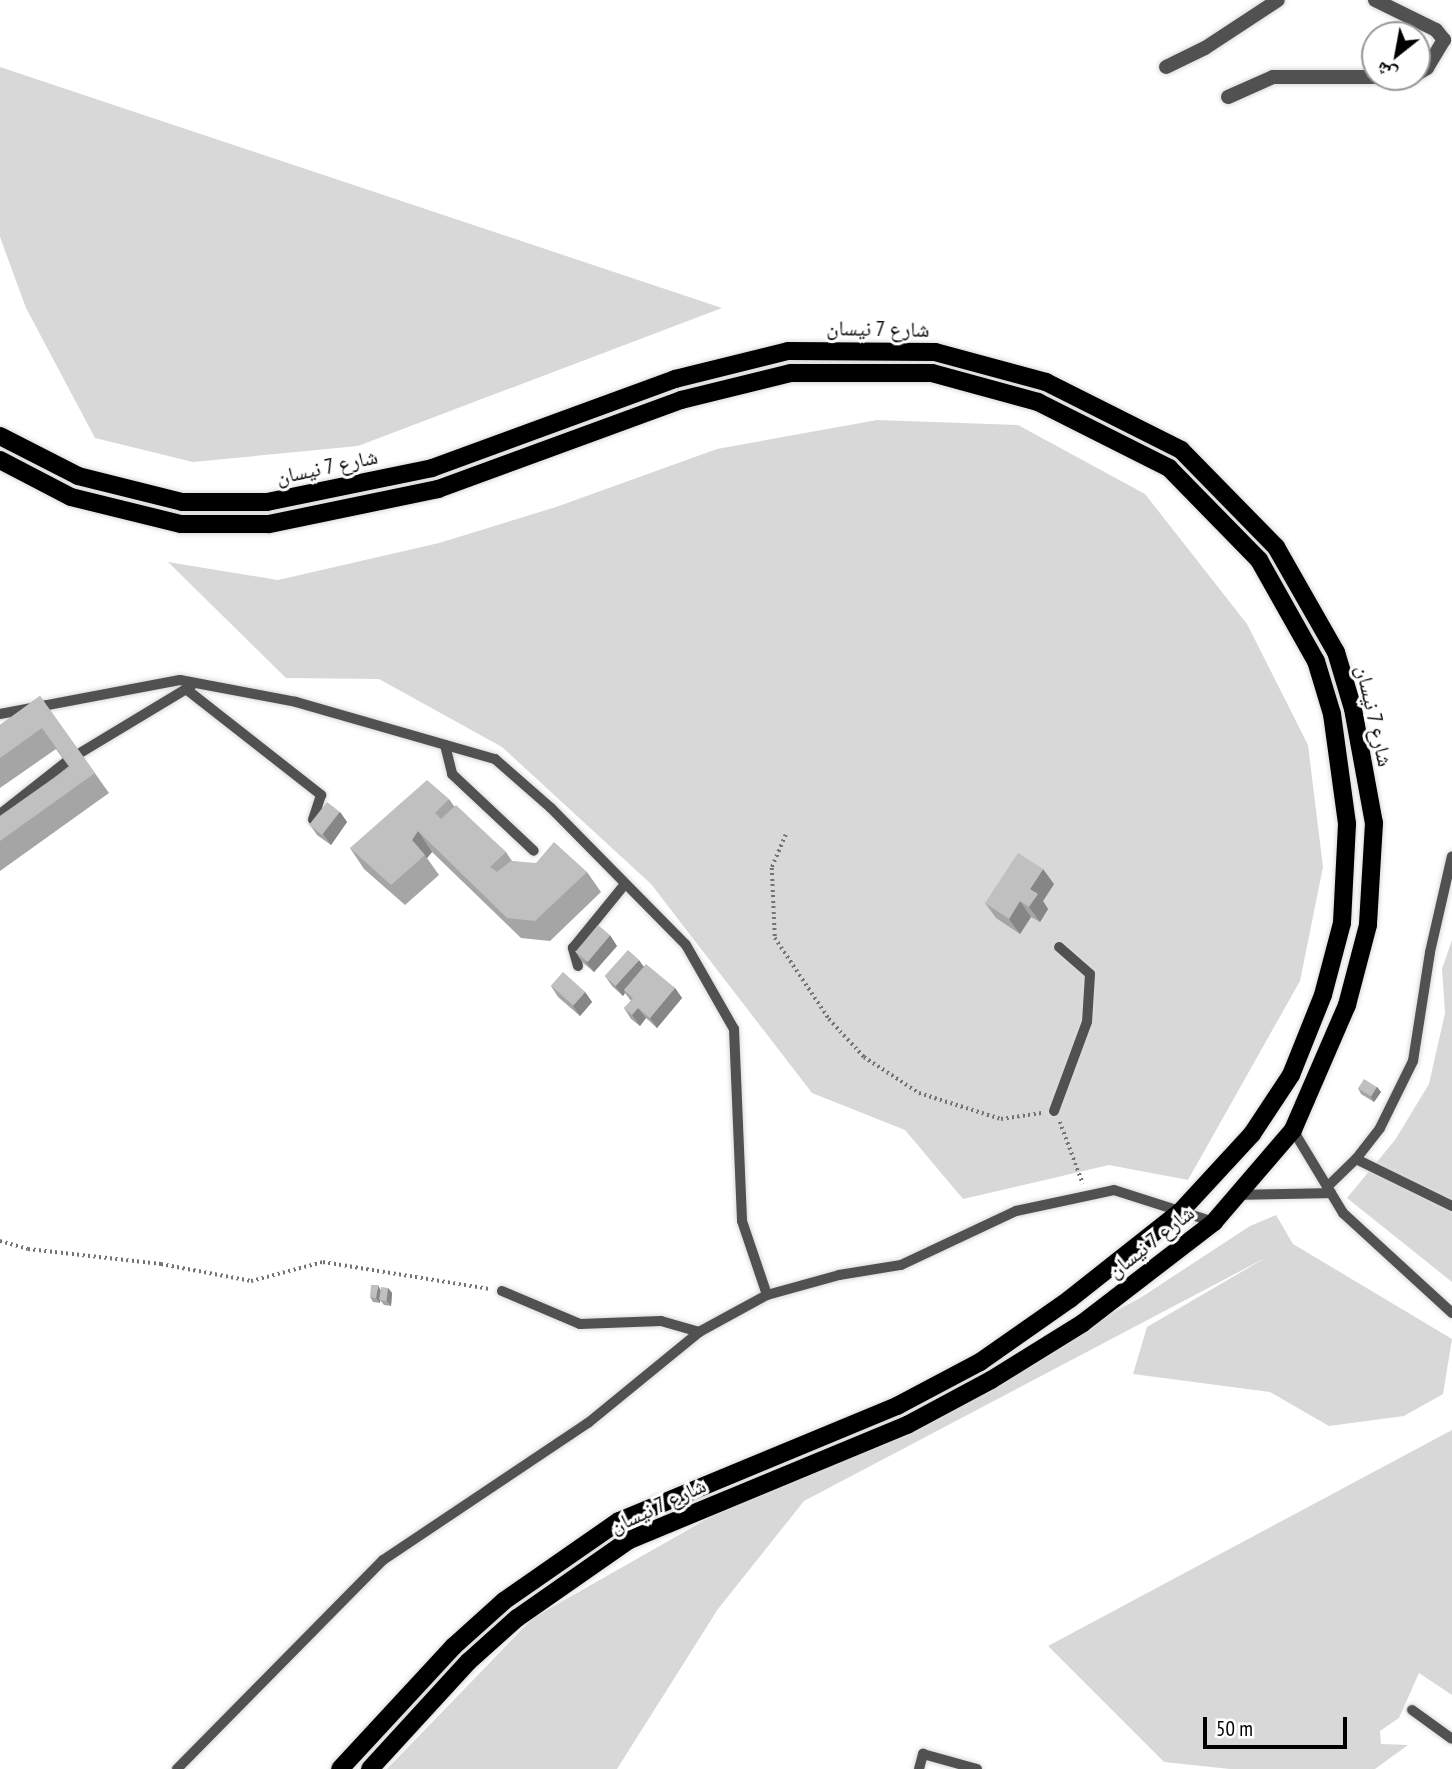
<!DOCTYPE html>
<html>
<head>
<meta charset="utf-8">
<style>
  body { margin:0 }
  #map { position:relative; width:1452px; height:1769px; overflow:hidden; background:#fff; font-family:"PT Sans Narrow","Noto Naskh Arabic",sans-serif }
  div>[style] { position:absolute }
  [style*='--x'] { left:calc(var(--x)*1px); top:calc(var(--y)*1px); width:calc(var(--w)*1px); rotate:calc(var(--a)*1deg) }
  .green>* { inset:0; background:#d8d8d8 }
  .path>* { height:3.5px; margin-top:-1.75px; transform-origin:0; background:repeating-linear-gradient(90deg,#737373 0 2px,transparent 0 5.5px) }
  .roads { filter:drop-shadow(0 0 2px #dbdbdb) drop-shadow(0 0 2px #dbdbdb) }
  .service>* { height:10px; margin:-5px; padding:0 5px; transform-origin:5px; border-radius:5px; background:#515151 }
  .minor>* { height:14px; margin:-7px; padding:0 7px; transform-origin:7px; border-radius:7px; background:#515151 }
  .primary>* { height:18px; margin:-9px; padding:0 9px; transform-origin:9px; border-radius:9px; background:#000 }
  .wall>* { inset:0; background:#a5a5a5 }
  .shaded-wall>* { inset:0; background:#868686 }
  .building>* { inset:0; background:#c0c0c0; transform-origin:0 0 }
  span { translate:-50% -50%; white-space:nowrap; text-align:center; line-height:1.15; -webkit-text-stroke:6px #fff; paint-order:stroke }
  .street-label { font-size:21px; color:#000 }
  .north { position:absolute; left:1361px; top:21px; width:70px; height:70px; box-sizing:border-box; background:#fff; border:2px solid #999; border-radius:50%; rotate:211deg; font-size:19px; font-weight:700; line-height:28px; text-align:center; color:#000 }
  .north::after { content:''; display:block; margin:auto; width:24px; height:32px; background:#000; clip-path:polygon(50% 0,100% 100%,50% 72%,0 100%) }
  .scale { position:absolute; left:1203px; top:1717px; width:144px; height:32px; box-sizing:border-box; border:4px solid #000; border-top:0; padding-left:9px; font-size:21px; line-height:24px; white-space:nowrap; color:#000; -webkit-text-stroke:5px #fff; paint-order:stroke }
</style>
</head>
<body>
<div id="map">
  <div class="green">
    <i style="clip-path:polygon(0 67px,722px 308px,358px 446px,193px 462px,95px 438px,26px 308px,0 237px)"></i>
    <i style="clip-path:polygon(877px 420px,1018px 425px,1145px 494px,1247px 624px,1308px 745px,1323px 867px,1300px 981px,1188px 1180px,1109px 1165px,963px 1199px,905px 1130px,812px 1093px,651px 884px,502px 747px,379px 679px,286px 678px,168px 562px,278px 580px,439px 543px,556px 507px,717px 449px)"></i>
    <i style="clip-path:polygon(1452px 940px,1452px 1282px,1347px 1198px,1395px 1140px,1429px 1084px,1445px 1013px,1442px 969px)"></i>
    <i style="clip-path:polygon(1276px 1215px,1293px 1244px,1452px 1339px,1443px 1394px,1404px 1416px,1329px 1426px,1270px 1392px,1133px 1374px,1147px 1327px,1267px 1257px,804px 1501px,718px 1609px,617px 1769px,387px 1769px,533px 1618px,765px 1486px,949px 1402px,1140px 1298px,1250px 1226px)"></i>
    <i style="clip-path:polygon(1452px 1430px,1452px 1695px,1419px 1673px,1399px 1718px,1380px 1731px,1381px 1744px,1408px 1745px,1375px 1769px,1230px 1769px,1164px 1762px,1048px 1646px)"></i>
  </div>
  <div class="path">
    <i style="--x:786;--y:835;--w:36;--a:113"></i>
    <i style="--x:772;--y:868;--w:70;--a:87.5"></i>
    <i style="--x:775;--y:938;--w:97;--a:56.3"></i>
    <i style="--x:829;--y:1019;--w:52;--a:47.4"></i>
    <i style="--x:864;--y:1057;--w:66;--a:33.2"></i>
    <i style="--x:919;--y:1093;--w:86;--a:17.6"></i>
    <i style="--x:1001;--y:1119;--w:41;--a:-8.3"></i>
    <i style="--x:1060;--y:1122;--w:66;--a:69.6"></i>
    <i style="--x:0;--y:1241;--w:29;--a:16"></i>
    <i style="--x:28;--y:1249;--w:134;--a:6.4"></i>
    <i style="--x:161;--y:1264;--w:92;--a:10.7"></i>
    <i style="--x:251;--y:1281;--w:74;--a:-14.8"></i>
    <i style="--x:323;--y:1262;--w:168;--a:9.2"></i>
  </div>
  <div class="roads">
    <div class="service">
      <i style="--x:186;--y:689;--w:172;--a:38.1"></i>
      <i style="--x:321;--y:795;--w:26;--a:108"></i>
      <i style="--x:0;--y:714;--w:183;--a:-10.7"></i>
      <i style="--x:180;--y:680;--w:118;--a:10.7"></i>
      <i style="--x:296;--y:702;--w:207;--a:16"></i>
      <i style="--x:495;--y:759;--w:74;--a:41.2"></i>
      <i style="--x:551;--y:808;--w:192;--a:45.4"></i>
      <i style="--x:686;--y:945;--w:97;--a:60.3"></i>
      <i style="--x:734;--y:1029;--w:192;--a:87.6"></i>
      <i style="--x:742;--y:1221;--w:78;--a:71.3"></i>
      <i style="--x:767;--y:1295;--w:75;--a:-15.5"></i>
      <i style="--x:839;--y:1275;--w:63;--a:-9.2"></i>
      <i style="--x:901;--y:1265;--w:127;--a:-25.2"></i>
      <i style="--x:1016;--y:1211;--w:100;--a:-12.1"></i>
      <i style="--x:1114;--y:1190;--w:105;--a:17.7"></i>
      <i style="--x:445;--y:745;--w:30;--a:76"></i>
      <i style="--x:452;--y:774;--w:112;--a:43.2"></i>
      <i style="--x:80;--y:753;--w:130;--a:-31.1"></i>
      <i style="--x:0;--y:814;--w:84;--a:-38.2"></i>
      <i style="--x:578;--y:966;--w:19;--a:-106"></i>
      <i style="--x:573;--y:948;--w:82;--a:-50.9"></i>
      <i style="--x:1054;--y:1111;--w:95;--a:-69.7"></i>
      <i style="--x:1087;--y:1022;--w:48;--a:-86.4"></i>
      <i style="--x:1090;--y:974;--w:41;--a:-138.9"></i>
      <i style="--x:1293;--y:1130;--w:97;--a:58.9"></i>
      <i style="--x:1343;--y:1213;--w:148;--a:42.5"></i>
      <i style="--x:1356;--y:1159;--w:39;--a:-52"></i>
      <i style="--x:1380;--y:1128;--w:75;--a:-63.8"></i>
      <i style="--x:1413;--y:1061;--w:110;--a:-81.1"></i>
      <i style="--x:1430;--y:952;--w:98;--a:-77.1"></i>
      <i style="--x:1327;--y:1187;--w:40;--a:-44"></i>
      <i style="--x:1356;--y:1159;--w:107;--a:26.1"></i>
      <i style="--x:1237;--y:1195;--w:94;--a:-1.2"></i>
      <i style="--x:502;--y:1291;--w:85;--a:22.9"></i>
      <i style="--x:580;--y:1324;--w:81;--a:-2.1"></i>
      <i style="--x:661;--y:1321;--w:40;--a:16"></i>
      <i style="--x:1412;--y:1710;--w:49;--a:35.9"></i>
      <i style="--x:177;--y:1769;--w:293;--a:-45.4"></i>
      <i style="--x:383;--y:1560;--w:247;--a:-33.8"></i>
      <i style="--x:588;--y:1423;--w:144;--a:-39.3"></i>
      <i style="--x:699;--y:1332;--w:77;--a:-28.6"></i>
      <i style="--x:919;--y:1769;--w:16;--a:-75"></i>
      <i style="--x:923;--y:1754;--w:56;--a:15.5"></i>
    </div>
    <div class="minor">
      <i style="--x:1375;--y:0;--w:68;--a:26.2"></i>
      <i style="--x:1436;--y:30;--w:13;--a:51"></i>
      <i style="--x:1166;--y:67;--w:43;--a:-26"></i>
      <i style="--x:1205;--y:48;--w:87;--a:-33.3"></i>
      <i style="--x:1417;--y:74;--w:12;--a:-31"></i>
      <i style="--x:1427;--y:68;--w:33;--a:-59"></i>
      <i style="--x:1228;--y:97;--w:49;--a:-24"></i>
      <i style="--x:1273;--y:77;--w:138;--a:0"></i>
    </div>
    <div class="primary">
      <i style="--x:0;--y:436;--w:88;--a:27.1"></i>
      <i style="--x:78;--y:476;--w:107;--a:14"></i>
      <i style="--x:182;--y:502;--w:85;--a:0"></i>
      <i style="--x:267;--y:502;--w:168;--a:-11.6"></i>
      <i style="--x:432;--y:468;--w:259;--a:-20.1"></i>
      <i style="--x:675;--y:379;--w:116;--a:-13.9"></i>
      <i style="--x:788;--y:351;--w:147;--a:0.4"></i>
      <i style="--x:935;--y:352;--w:115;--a:15.1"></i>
      <i style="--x:1046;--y:382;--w:151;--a:26.7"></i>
      <i style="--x:1181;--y:450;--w:136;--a:45.6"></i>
      <i style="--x:1276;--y:547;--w:121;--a:60.3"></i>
      <i style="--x:1336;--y:652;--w:59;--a:73.4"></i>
      <i style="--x:1353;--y:709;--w:116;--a:79.6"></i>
      <i style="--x:1374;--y:823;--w:102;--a:93.4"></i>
      <i style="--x:1368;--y:925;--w:83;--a:104.7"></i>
      <i style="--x:1347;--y:1005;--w:136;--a:113.4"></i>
      <i style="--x:1293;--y:1130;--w:121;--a:130.7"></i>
      <i style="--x:1214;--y:1222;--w:165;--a:142.4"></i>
      <i style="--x:1083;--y:1323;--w:108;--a:148.2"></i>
      <i style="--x:991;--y:1380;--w:95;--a:151.8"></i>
      <i style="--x:907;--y:1425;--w:301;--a:157.5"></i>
      <i style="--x:629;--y:1540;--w:136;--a:145.1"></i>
      <i style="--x:517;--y:1618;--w:66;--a:138.1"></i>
      <i style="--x:468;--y:1662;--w:145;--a:132.5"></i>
      <i style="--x:0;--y:460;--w:80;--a:27.5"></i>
      <i style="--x:71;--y:497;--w:113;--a:13.8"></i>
      <i style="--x:181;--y:524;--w:88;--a:0"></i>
      <i style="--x:269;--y:524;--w:173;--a:-11.7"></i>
      <i style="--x:438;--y:489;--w:259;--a:-20.1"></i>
      <i style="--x:681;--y:400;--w:113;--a:-13.8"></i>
      <i style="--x:791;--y:373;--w:141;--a:0"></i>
      <i style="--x:932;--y:373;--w:110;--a:15.3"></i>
      <i style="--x:1038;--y:402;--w:147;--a:26.7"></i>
      <i style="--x:1169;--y:468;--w:129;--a:45.6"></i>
      <i style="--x:1259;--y:560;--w:116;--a:60.6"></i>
      <i style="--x:1316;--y:661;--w:55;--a:73.2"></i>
      <i style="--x:1332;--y:714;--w:111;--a:82.2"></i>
      <i style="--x:1347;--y:824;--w:99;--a:92.9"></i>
      <i style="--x:1342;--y:923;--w:74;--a:104.8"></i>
      <i style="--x:1323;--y:995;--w:86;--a:111.8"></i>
      <i style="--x:1291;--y:1075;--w:71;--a:123.5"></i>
      <i style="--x:1252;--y:1134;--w:106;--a:132.7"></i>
      <i style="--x:1180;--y:1212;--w:140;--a:141.7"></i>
      <i style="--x:1070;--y:1299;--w:110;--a:145"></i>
      <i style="--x:980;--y:1362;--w:94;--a:152.1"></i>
      <i style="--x:897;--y:1406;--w:301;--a:157.5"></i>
      <i style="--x:619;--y:1521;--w:140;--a:145.2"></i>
      <i style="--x:504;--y:1601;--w:69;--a:138"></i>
      <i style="--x:453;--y:1647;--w:166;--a:132.8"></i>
    </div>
  </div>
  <div class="wall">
    <i style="clip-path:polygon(40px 696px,109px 793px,0 871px,0 816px,69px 767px,56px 749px,0 788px,0 725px)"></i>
    <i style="clip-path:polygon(449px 799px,454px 806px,506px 852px,512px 861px,587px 872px,601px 892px,550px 941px,521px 938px,432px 852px,427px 858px,439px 875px,405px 905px,364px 869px,350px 848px)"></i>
    <i style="clip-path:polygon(340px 812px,347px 822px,331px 845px,317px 835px,310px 825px)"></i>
    <i style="clip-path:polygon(1054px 884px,1043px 901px,1048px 909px,1040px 922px,1031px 917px,1020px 934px,996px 918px,985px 903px)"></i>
    <i style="clip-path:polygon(617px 946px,594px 972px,582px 962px,575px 951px)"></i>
    <i style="clip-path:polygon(644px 966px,675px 988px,682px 998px,657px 1028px,646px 1018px,640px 1026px,631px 1019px,624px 1008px,631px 1001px,625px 993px,623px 996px,612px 986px,605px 976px)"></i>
    <i style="clip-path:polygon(551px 986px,585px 992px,592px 1002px,580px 1016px,558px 997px)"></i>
    <i style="clip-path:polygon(1377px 1087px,1381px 1092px,1374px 1102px,1361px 1094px,1358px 1088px)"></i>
    <i style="clip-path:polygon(388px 1288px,392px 1293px,391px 1306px,384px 1305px,380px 1300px,380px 1303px,373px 1302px,370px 1297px,381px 1290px)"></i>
  </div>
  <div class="shaded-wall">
    <i style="clip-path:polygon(340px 812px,347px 822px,331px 845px,323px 834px)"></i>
    <i style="clip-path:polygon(418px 831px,432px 852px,427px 858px,412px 840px)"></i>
    <i style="clip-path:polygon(1043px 869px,1054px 884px,1043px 901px,1048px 909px,1040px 922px,1029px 907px,1030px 889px)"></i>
    <i style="clip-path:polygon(1020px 901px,1031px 917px,1020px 934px,1009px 919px)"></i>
    <i style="clip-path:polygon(610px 935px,617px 946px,594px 972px,586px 962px)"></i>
    <i style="clip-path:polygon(639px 960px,646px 970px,624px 990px,625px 993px,623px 996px,615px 986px)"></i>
    <i style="clip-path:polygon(675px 988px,682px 998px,657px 1028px,650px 1018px)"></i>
    <i style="clip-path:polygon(585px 992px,592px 1002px,580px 1016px,573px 1006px)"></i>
    <i style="clip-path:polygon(638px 1008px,646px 1018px,640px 1026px,632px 1015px)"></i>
    <i style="clip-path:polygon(1377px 1087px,1381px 1092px,1374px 1102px,1371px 1097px)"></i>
    <i style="clip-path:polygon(378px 1285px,381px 1291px,380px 1303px,376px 1298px)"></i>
    <i style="clip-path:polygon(388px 1288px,392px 1293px,391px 1306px,387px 1301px)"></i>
  </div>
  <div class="building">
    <i style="clip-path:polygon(40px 696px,95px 773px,0 841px,0 816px,70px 767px,42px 728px,0 758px,0 725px)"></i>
    <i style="clip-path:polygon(427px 780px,449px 799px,435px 813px,441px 819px,456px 805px,506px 852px,490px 867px,497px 872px,511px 861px,536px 863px,554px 842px,587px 872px,535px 921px,507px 918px,418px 831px,412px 840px,425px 855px,391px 885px,350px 848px)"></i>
    <i style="left:327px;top:802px;width:16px;height:29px;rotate:38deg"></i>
    <i style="clip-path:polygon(1018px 853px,1043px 869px,1030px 889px,1038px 894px,1029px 907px,1020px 901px,1009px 919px,985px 903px)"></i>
    <i style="left:598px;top:925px;width:16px;height:35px;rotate:40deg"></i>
    <i style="left:628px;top:950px;width:15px;height:35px;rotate:42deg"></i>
    <i style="clip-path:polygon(646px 964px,675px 988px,650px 1018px,638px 1008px,632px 1015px,624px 1008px,633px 998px,624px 990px)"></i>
    <i style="left:563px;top:972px;width:30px;height:18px;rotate:42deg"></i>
    <i style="left:1364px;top:1079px;width:15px;height:11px;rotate:32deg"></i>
    <i style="clip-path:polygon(371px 1285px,378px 1285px,376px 1298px,370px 1297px)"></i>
    <i style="left:381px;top:1287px;width:7px;height:13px;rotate:8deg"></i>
  </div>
  <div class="street-label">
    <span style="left:878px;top:329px;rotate:1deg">شارع 7 نيسان</span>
    <span style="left:327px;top:467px;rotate:-12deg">شارع 7 نيسان</span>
    <span style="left:1374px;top:716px;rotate:77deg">شارع 7 نيسان</span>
    <span style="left:1151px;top:1242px;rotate:-38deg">شارع 7 نيسان</span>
    <span style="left:658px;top:1506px;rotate:-25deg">شارع 7 نيسان</span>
  </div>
  <div class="north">ش</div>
  <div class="scale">50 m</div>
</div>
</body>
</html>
